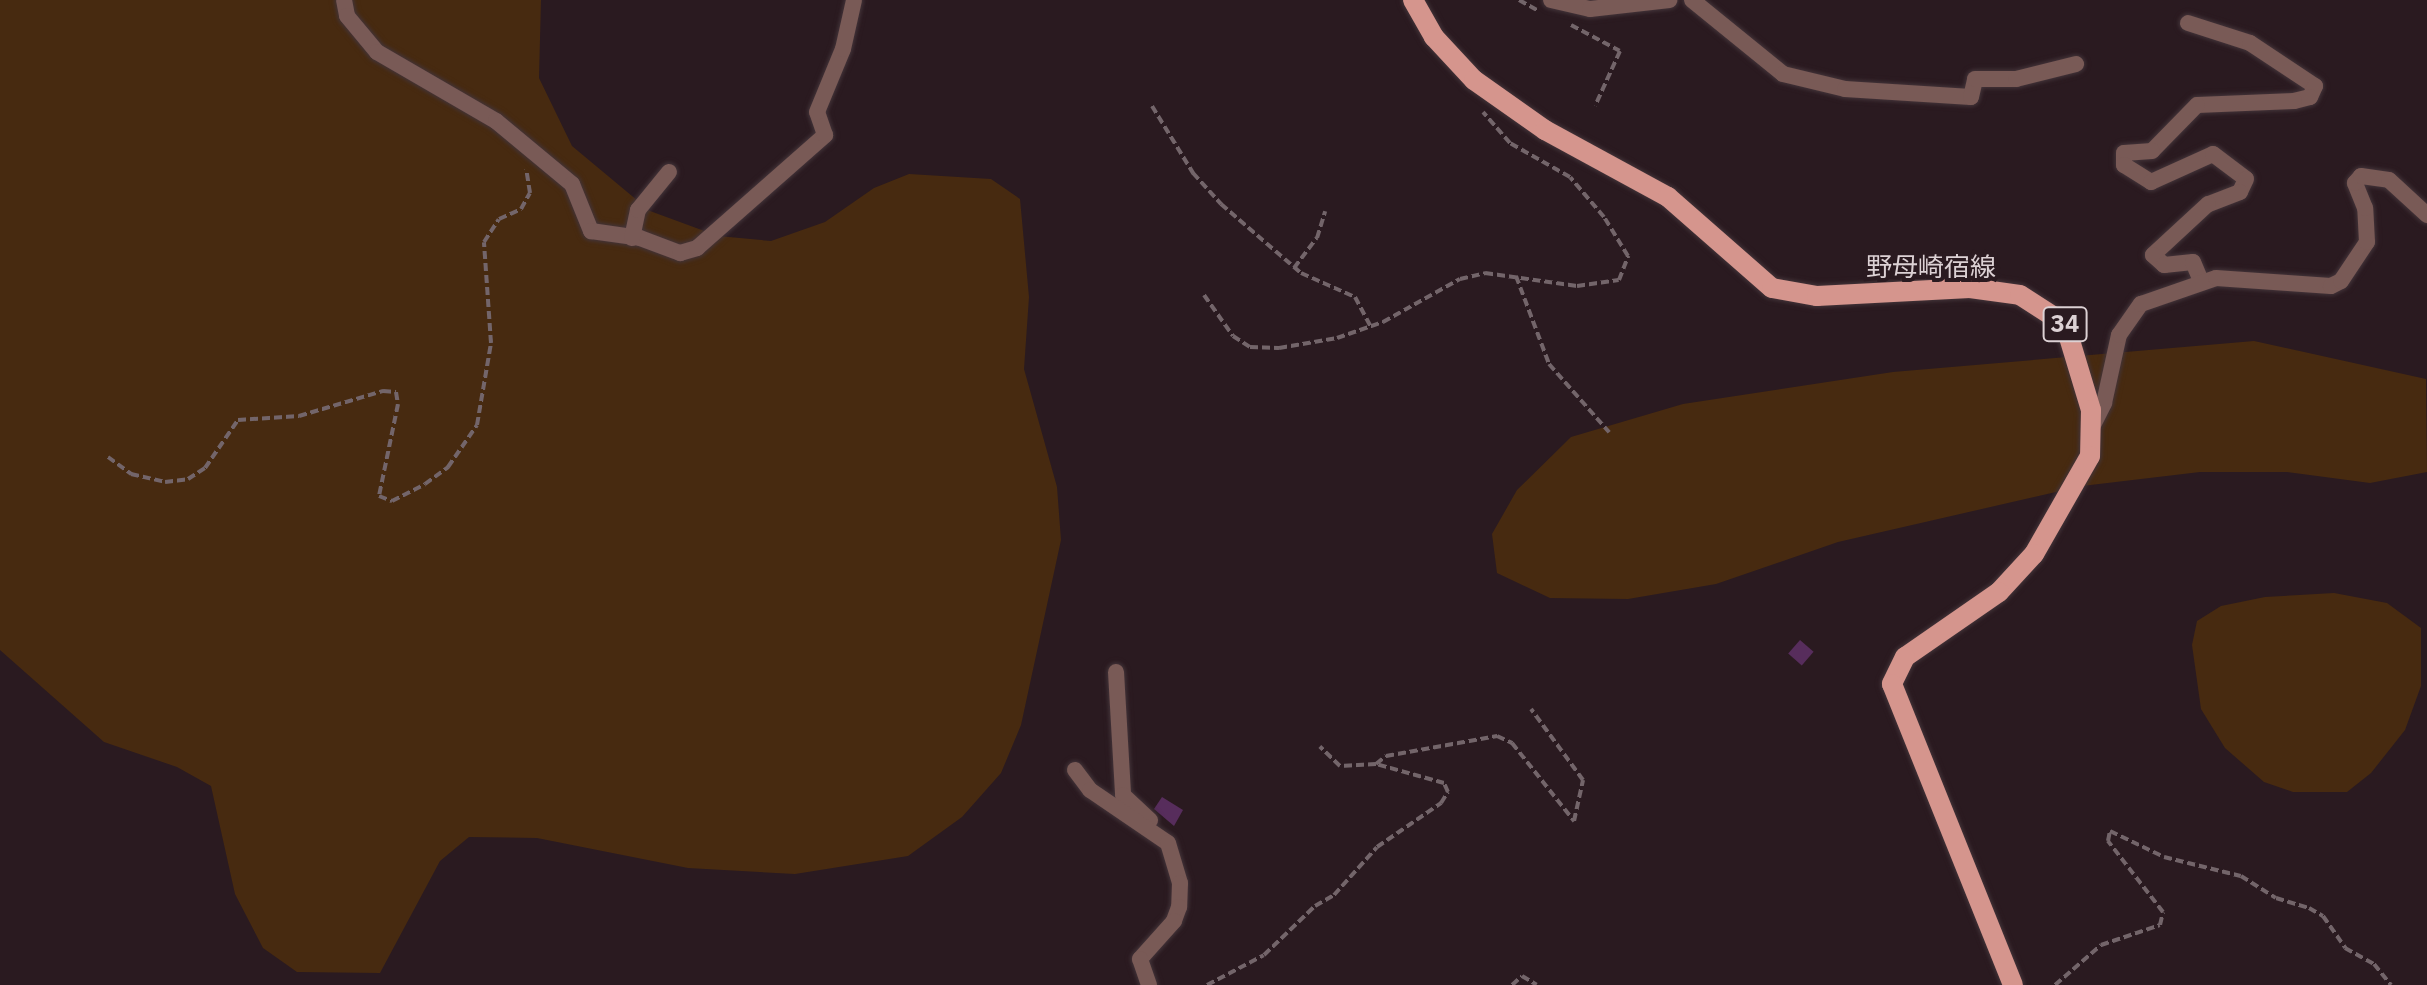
<!DOCTYPE html>
<html>
<head>
<meta charset="utf-8">
<style>
  body { margin:0 }
  #map { position:relative; width:2427px; height:985px; overflow:hidden; background:#2a1a20; font-family:"IBM Plex Sans","Noto Sans JP",sans-serif }
  div>[style] { position:absolute }
  [style*='--x'] { left:calc(var(--x)*1px); top:calc(var(--y)*1px); width:calc(var(--w)*1px); rotate:calc(var(--a)*1deg) }
  .green>* { inset:0; background:#472a10 }
  .building>* { inset:0; background:#572d5c; transform-origin:0 0 }
  .path>* { height:4px; margin-top:-2px; transform-origin:0; background:repeating-linear-gradient(90deg,#73656a 0 8px,transparent 0 12px) }
  .roads { filter:drop-shadow(0 0 2px #433439) drop-shadow(0 0 2px #433439) }
  .minor>* { height:16px; margin:-8px; padding:0 8px; transform-origin:8px; border-radius:8px; background:#795a56 }
  .primary>* { height:20px; margin:-10px; padding:0 10px; transform-origin:10px; border-radius:10px; background:#d5958d }
  span { translate:-50% -50%; white-space:nowrap; text-align:center; line-height:1.15; -webkit-text-stroke:8px #2a1a20; paint-order:stroke }
  .shield-label span { padding:2px 6px; background:#2a1a20; border:2px solid; border-radius:6px; -webkit-text-stroke-width:0 }
  .shield-label { font-size:24px; color:#dcd1d4; font-weight:700 }
  .street-label { font-size:26px; color:#dcd1d4 }
</style>
</head>
<body>
<div id="map">
  <div class="green">
    <i style="clip-path:polygon(0 0,541px 0,539px 78px,572px 146px,650px 211px,718px 236px,771px 241px,825px 222px,874px 188px,909px 174px,991px 179px,1020px 199px,1029px 297px,1024px 369px,1057px 487px,1061px 540px,1021px 725px,1001px 773px,962px 817px,908px 856px,795px 874px,688px 868px,537px 838px,469px 837px,440px 861px,380px 973px,297px 972px,263px 948px,235px 894px,211px 786px,177px 767px,104px 742px,0 650px)"></i>
    <i style="clip-path:polygon(2254px 341px,2426px 379px,2427px 472px,2370px 483px,2287px 472px,2200px 472px,2082px 486px,1838px 542px,1716px 584px,1628px 599px,1550px 598px,1497px 573px,1492px 534px,1517px 490px,1571px 437px,1683px 404px,1893px 372px)"></i>
    <i style="clip-path:polygon(2334px 593px,2387px 603px,2421px 628px,2421px 686px,2405px 730px,2371px 773px,2347px 792px,2293px 792px,2264px 782px,2225px 748px,2201px 709px,2192px 645px,2197px 621px,2221px 606px,2265px 597px)"></i>
  </div>
  <div class="building">
    <i style="left:1800px;top:640px;width:18px;height:18px;rotate:41deg"></i>
    <i style="clip-path:polygon(1162px 797px,1183px 810px,1174px 826px,1154px 809px)"></i>
  </div>
  <div class="path">
    <i style="--x:1519;--y:0;--w:21;--a:29"></i>
    <i style="--x:1571;--y:25;--w:55;--a:28"></i>
    <i style="--x:1620;--y:51;--w:60;--a:114.4"></i>
    <i style="--x:1152;--y:106;--w:79;--a:58.5"></i>
    <i style="--x:1193;--y:173;--w:42;--a:47.9"></i>
    <i style="--x:1221;--y:204;--w:106;--a:40.8"></i>
    <i style="--x:1301;--y:273;--w:59;--a:24"></i>
    <i style="--x:1355;--y:297;--w:34;--a:62"></i>
    <i style="--x:1294;--y:268;--w:38;--a:-53"></i>
    <i style="--x:1317;--y:238;--w:28;--a:-73"></i>
    <i style="--x:1516;--y:276;--w:94;--a:69.4"></i>
    <i style="--x:1549;--y:364;--w:91;--a:48.6"></i>
    <i style="--x:1204;--y:295;--w:50;--a:54.7"></i>
    <i style="--x:1233;--y:336;--w:20;--a:33"></i>
    <i style="--x:1250;--y:347;--w:29;--a:2"></i>
    <i style="--x:1279;--y:348;--w:59;--a:-9.8"></i>
    <i style="--x:1337;--y:338;--w:49;--a:-19.2"></i>
    <i style="--x:1383;--y:322;--w:88;--a:-29.2"></i>
    <i style="--x:1460;--y:279;--w:26;--a:-13"></i>
    <i style="--x:1485;--y:273;--w:93;--a:8"></i>
    <i style="--x:1577;--y:286;--w:42;--a:-8.1"></i>
    <i style="--x:1619;--y:280;--w:26;--a:-69"></i>
    <i style="--x:1628;--y:256;--w:46;--a:-121.6"></i>
    <i style="--x:1604;--y:217;--w:52;--a:-130.4"></i>
    <i style="--x:1570;--y:177;--w:69;--a:-150.5"></i>
    <i style="--x:1510;--y:143;--w:41;--a:-131.1"></i>
    <i style="--x:108;--y:457;--w:29;--a:36"></i>
    <i style="--x:131;--y:474;--w:35;--a:13"></i>
    <i style="--x:165;--y:482;--w:23;--a:-7"></i>
    <i style="--x:188;--y:479;--w:20;--a:-33"></i>
    <i style="--x:205;--y:468;--w:58;--a:-55.5"></i>
    <i style="--x:238;--y:420;--w:61;--a:-3.8"></i>
    <i style="--x:299;--y:416;--w:88;--a:-16.6"></i>
    <i style="--x:383;--y:391;--w:13;--a:4"></i>
    <i style="--x:396;--y:392;--w:12;--a:81"></i>
    <i style="--x:398;--y:404;--w:94;--a:101.7"></i>
    <i style="--x:379;--y:496;--w:14;--a:21"></i>
    <i style="--x:392;--y:501;--w:37;--a:-27"></i>
    <i style="--x:425;--y:484;--w:29;--a:-36"></i>
    <i style="--x:448;--y:467;--w:51;--a:-55.4"></i>
    <i style="--x:477;--y:425;--w:83;--a:-80.3"></i>
    <i style="--x:491;--y:343;--w:101;--a:-94"></i>
    <i style="--x:484;--y:242;--w:27;--a:-57"></i>
    <i style="--x:499;--y:219;--w:24;--a:-24"></i>
    <i style="--x:521;--y:209;--w:18;--a:-61"></i>
    <i style="--x:530;--y:193;--w:24;--a:-99"></i>
    <i style="--x:1376;--y:764;--w:13;--a:-39"></i>
    <i style="--x:1386;--y:756;--w:113;--a:-10.2"></i>
    <i style="--x:1497;--y:736;--w:17;--a:25"></i>
    <i style="--x:1512;--y:743;--w:100;--a:51.5"></i>
    <i style="--x:1574;--y:821;--w:42;--a:-77.6"></i>
    <i style="--x:1583;--y:780;--w:88;--a:-126.2"></i>
    <i style="--x:1207;--y:985;--w:64;--a:-27.8"></i>
    <i style="--x:1264;--y:955;--w:71;--a:-43.9"></i>
    <i style="--x:1315;--y:906;--w:22;--a:-30"></i>
    <i style="--x:1334;--y:895;--w:64;--a:-48.1"></i>
    <i style="--x:1377;--y:847;--w:78;--a:-34.5"></i>
    <i style="--x:1441;--y:803;--w:13;--a:-58"></i>
    <i style="--x:1448;--y:792;--w:10;--a:-114"></i>
    <i style="--x:1444;--y:783;--w:71;--a:-164.4"></i>
    <i style="--x:1376;--y:764;--w:36;--a:177"></i>
    <i style="--x:1340;--y:766;--w:28;--a:-136"></i>
    <i style="--x:1512;--y:985;--w:13;--a:-42"></i>
    <i style="--x:1522;--y:976;--w:17;--a:31"></i>
    <i style="--x:2055;--y:985;--w:61;--a:-41"></i>
    <i style="--x:2101;--y:945;--w:62;--a:-18.7"></i>
    <i style="--x:2160;--y:925;--w:13;--a:-77"></i>
    <i style="--x:2163;--y:912;--w:90;--a:-127.8"></i>
    <i style="--x:2108;--y:841;--w:10;--a:-79"></i>
    <i style="--x:2110;--y:831;--w:60;--a:25.7"></i>
    <i style="--x:2164;--y:857;--w:79;--a:13.9"></i>
    <i style="--x:2241;--y:876;--w:41;--a:32.2"></i>
    <i style="--x:2276;--y:898;--w:34;--a:17"></i>
    <i style="--x:2309;--y:908;--w:16;--a:30"></i>
    <i style="--x:2323;--y:916;--w:39;--a:55"></i>
    <i style="--x:2345;--y:948;--w:33;--a:29"></i>
    <i style="--x:2374;--y:964;--w:27;--a:51"></i>
  </div>
  <div class="roads">
    <div class="minor">
      <i style="--x:344;--y:0;--w:16;--a:79"></i>
      <i style="--x:347;--y:16;--w:47;--a:50.2"></i>
      <i style="--x:377;--y:52;--w:138;--a:30.1"></i>
      <i style="--x:496;--y:121;--w:99;--a:39.7"></i>
      <i style="--x:572;--y:184;--w:51;--a:68"></i>
      <i style="--x:591;--y:231;--w:49;--a:8.1"></i>
      <i style="--x:640;--y:238;--w:43;--a:20.6"></i>
      <i style="--x:680;--y:253;--w:18;--a:-16"></i>
      <i style="--x:697;--y:248;--w:171;--a:-41.4"></i>
      <i style="--x:825;--y:135;--w:24;--a:-109"></i>
      <i style="--x:817;--y:112;--w:68;--a:-67.6"></i>
      <i style="--x:843;--y:49;--w:50;--a:-77.3"></i>
      <i style="--x:1551;--y:0;--w:40;--a:13"></i>
      <i style="--x:1590;--y:9;--w:80;--a:-6.5"></i>
      <i style="--x:1692;--y:0;--w:117;--a:39.1"></i>
      <i style="--x:1783;--y:74;--w:64;--a:13.6"></i>
      <i style="--x:1845;--y:89;--w:126;--a:3.6"></i>
      <i style="--x:1971;--y:97;--w:18;--a:-77"></i>
      <i style="--x:1975;--y:79;--w:41;--a:0"></i>
      <i style="--x:2016;--y:79;--w:62;--a:-14"></i>
      <i style="--x:2188;--y:23;--w:65;--a:17.9"></i>
      <i style="--x:2250;--y:43;--w:78;--a:33.5"></i>
      <i style="--x:2315;--y:86;--w:12;--a:114"></i>
      <i style="--x:2310;--y:97;--w:16;--a:166"></i>
      <i style="--x:2294;--y:101;--w:97;--a:177.6"></i>
      <i style="--x:2197;--y:105;--w:64;--a:134.4"></i>
      <i style="--x:2152;--y:151;--w:28;--a:176"></i>
      <i style="--x:2124;--y:153;--w:12;--a:90"></i>
      <i style="--x:2124;--y:165;--w:32;--a:32"></i>
      <i style="--x:2151;--y:182;--w:68;--a:-24.3"></i>
      <i style="--x:2213;--y:154;--w:41;--a:37.1"></i>
      <i style="--x:2246;--y:179;--w:14;--a:115"></i>
      <i style="--x:2240;--y:192;--w:34;--a:159"></i>
      <i style="--x:2208;--y:204;--w:75;--a:137.2"></i>
      <i style="--x:2153;--y:255;--w:15;--a:42"></i>
      <i style="--x:2164;--y:265;--w:29;--a:-6"></i>
      <i style="--x:2193;--y:262;--w:21;--a:67"></i>
      <i style="--x:632;--y:238;--w:29;--a:-78"></i>
      <i style="--x:638;--y:210;--w:49;--a:-50.8"></i>
      <i style="--x:2092;--y:427;--w:27;--a:-63"></i>
      <i style="--x:2104;--y:403;--w:70;--a:-77.6"></i>
      <i style="--x:2119;--y:335;--w:38;--a:-55"></i>
      <i style="--x:2141;--y:304;--w:79;--a:-19.1"></i>
      <i style="--x:2216;--y:278;--w:115;--a:4"></i>
      <i style="--x:2331;--y:286;--w:11;--a:-27"></i>
      <i style="--x:2341;--y:281;--w:47;--a:-56.3"></i>
      <i style="--x:2367;--y:242;--w:34;--a:-93"></i>
      <i style="--x:2365;--y:208;--w:27;--a:-112"></i>
      <i style="--x:2355;--y:183;--w:9;--a:-49"></i>
      <i style="--x:2361;--y:176;--w:28;--a:8"></i>
      <i style="--x:2389;--y:180;--w:52;--a:42.6"></i>
      <i style="--x:1116;--y:672;--w:123;--a:86.7"></i>
      <i style="--x:1123;--y:795;--w:37;--a:43"></i>
      <i style="--x:1075;--y:770;--w:25;--a:53"></i>
      <i style="--x:1090;--y:790;--w:94;--a:34.2"></i>
      <i style="--x:1168;--y:843;--w:42;--a:73.3"></i>
      <i style="--x:1180;--y:883;--w:24;--a:92"></i>
      <i style="--x:1179;--y:907;--w:15;--a:110"></i>
      <i style="--x:1174;--y:921;--w:51;--a:131.8"></i>
      <i style="--x:1140;--y:959;--w:28;--a:71"></i>
    </div>
    <div class="primary">
      <i style="--x:1413;--y:0;--w:43;--a:60.4"></i>
      <i style="--x:1434;--y:37;--w:59;--a:47.1"></i>
      <i style="--x:1474;--y:80;--w:87;--a:35.2"></i>
      <i style="--x:1545;--y:130;--w:140;--a:28.6"></i>
      <i style="--x:1668;--y:197;--w:138;--a:41.2"></i>
      <i style="--x:1772;--y:288;--w:46;--a:10.1"></i>
      <i style="--x:1817;--y:296;--w:153;--a:-3"></i>
      <i style="--x:1970;--y:288;--w:50;--a:8"></i>
      <i style="--x:2020;--y:295;--w:54;--a:32.8"></i>
      <i style="--x:2065;--y:324;--w:90;--a:73.2"></i>
      <i style="--x:2091;--y:410;--w:46;--a:91.2"></i>
      <i style="--x:2090;--y:456;--w:113;--a:119.7"></i>
      <i style="--x:2034;--y:554;--w:52;--a:132.6"></i>
      <i style="--x:1999;--y:592;--w:114;--a:145.3"></i>
      <i style="--x:1905;--y:657;--w:30;--a:116"></i>
      <i style="--x:1892;--y:684;--w:324;--a:68.1"></i>
    </div>
  </div>
  <div class="shield-label">
    <span style="left:2065px;top:324px">34</span>
  </div>
  <div class="street-label">
    <span style="left:1931px;top:267px">野母崎宿線</span>
  </div>
</div>
</body>
</html>
